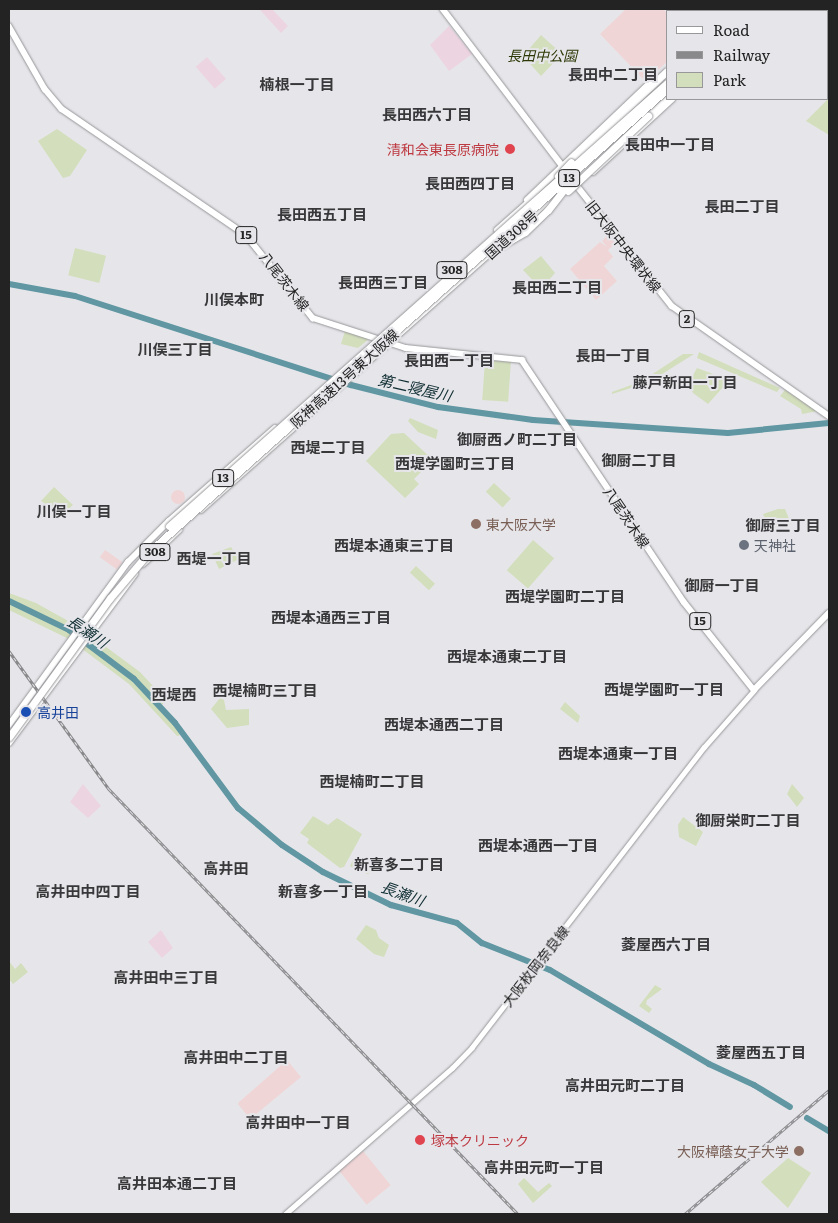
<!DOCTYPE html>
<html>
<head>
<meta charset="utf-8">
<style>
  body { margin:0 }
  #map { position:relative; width:838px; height:1223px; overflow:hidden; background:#e6e6ea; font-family:Literata,"Noto Sans JP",serif }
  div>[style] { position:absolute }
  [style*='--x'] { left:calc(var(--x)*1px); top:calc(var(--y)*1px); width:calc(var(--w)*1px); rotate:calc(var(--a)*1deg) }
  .commercial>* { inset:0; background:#f0d5d6; transform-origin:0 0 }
  .round { border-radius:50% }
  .industrial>* { inset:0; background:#ecd5e1; transform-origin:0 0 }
  .green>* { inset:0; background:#d3debc; transform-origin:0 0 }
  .river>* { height:6px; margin:-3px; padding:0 3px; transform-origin:3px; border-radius:3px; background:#6097a2 }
  .roads { filter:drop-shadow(0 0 1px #96969a) drop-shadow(0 0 1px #96969a) }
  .secondary>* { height:5px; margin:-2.5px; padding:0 2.5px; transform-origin:2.5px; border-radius:2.5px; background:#fff }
  .primary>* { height:5.5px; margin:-2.75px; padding:0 2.75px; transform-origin:2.75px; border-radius:2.75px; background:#fff }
  .trunk>* { height:6px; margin:-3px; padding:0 3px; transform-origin:3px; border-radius:3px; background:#fff }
  .motorway>* { height:7px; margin:-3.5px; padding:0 3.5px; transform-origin:3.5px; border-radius:3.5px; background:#fff }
  .rail>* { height:3px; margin-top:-1.5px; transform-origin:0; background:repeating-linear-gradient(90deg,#e6e6ea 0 4px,#89898c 0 8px); box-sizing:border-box; border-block:1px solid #89898c }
  .bridges { filter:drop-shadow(0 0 1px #96969a) drop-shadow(0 0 1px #96969a) }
  .motorway-bridge>* { height:7px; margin:-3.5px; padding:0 3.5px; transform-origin:3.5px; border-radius:3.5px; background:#fff }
  .dots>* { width:14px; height:14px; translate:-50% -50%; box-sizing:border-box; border:2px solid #e6e6ea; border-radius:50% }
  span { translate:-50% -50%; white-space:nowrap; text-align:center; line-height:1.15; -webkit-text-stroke:4px #e6e6ea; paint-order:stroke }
  .shield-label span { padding:1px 4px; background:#e6e6ea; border:1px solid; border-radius:4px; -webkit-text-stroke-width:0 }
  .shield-label { font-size:12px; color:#232324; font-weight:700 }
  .park-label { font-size:14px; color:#2c3806; font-style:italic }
  .health-label { font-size:14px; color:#be3a42 }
  .right { translate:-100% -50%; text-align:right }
  .left { translate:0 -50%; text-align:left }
  .street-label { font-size:14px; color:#232324 }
  .education-label { font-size:14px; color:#785e54 }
  .worship-label { font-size:14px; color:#5b616d }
  .transit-label { font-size:14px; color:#164399 }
  .neighbourhood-label { font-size:15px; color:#38383b; font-weight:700 }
  .water-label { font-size:15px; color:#102e33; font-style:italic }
  .frame { position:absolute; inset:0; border:10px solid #232324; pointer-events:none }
  .legend { position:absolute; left:666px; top:10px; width:162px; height:90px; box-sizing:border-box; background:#e6e6ea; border:1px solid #98989b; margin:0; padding:6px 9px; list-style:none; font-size:15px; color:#232324 }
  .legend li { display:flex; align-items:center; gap:10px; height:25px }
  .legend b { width:25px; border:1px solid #98989b }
</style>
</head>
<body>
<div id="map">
  <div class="commercial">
    <i style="clip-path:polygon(626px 9px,663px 9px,667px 13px,667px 62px,645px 81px,600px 34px)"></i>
    <i style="clip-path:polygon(609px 234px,616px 243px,608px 250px,613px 257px,602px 268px,604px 266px,617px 281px,596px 300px,570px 269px,600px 242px,607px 247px,602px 241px)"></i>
    <i class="round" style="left:171px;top:490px;width:14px;height:14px"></i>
    <i style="left:105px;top:550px;width:21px;height:9px;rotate:35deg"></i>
    <i style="clip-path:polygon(287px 1060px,301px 1077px,250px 1119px,238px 1104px,239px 1102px)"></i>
    <i style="left:363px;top:1151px;width:44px;height:31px;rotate:51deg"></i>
  </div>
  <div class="industrial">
    <i style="clip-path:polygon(272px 9px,288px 26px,281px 33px,260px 10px)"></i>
    <i style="clip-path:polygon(449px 26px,472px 54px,449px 71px,430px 45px)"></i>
    <i style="left:207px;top:57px;width:29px;height:15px;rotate:49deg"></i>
    <i style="clip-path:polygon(83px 784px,101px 806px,88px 818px,70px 802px)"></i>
    <i style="clip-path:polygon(161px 930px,173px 948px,162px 958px,148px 942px)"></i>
  </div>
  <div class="green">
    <i style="clip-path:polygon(541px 35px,562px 54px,541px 76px,523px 56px)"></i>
    <i style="clip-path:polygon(829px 98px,829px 135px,806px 121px)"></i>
    <i style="clip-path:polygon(57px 129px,87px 150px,70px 176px,63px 178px,38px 141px)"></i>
    <i style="left:75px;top:248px;width:32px;height:28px;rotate:14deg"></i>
    <i style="clip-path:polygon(541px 256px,555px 273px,541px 289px,523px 270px)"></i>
    <i style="clip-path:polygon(345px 331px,369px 339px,358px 348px,341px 344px)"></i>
    <i style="clip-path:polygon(699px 352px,780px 388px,777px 392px,697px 358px)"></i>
    <i style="clip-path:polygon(683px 354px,694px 354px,651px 381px,651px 375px)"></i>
    <i style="left:485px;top:360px;width:26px;height:40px;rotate:4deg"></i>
    <i style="clip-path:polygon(697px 368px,721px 377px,725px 385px,708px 404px,693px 393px,688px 384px)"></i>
    <i style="clip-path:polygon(645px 380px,650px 382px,612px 394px,612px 392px)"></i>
    <i style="clip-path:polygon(785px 390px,818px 411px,802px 414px,801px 409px,780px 396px)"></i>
    <i style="clip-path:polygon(410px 418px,438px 430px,436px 439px,418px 432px,408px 421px)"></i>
    <i style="clip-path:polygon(404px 433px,433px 460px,414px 479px,419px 484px,405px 498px,366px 461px,391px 434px)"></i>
    <i style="left:494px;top:483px;width:23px;height:12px;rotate:43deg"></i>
    <i style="clip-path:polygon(54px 487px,73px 505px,62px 515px,41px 501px)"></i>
    <i style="clip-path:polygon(778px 509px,785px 509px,791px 524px,771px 532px,763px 514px)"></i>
    <i style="left:533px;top:540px;width:28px;height:40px;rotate:41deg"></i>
    <i style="clip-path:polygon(231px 547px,237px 557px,244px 554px,245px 556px,219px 569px,212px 554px)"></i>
    <i style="left:416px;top:566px;width:26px;height:9px;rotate:43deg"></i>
    <i style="clip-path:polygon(9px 593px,36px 603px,79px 627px,140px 672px,166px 700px,161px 706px,184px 734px,177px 736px,129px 684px,69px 639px,9px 610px)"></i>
    <i style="clip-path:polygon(220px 698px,224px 700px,226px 710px,249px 709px,249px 725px,227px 728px,211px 709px)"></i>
    <i style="clip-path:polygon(565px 702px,580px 716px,578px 723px,560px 709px)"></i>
    <i style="clip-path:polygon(792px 784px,804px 798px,797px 807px,787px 794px)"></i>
    <i style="clip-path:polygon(313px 816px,328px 825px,337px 818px,362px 834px,344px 867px,340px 868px,307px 843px,309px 839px,300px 833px)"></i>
    <i style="clip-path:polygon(683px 817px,703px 832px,696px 846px,679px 837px,678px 825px)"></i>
    <i style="left:354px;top:857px;width:20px;height:10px;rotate:24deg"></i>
    <i style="clip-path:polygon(366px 925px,376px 930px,379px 938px,389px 945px,384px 957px,374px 954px,356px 939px)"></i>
    <i style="clip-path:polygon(9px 961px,15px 969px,21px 963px,28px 972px,13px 984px,9px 979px)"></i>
    <i style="clip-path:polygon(655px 985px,662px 989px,647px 1000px,646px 1004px,652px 1009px,649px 1013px,639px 1006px)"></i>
    <i style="clip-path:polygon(788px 1158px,811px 1173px,788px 1208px,761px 1182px)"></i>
    <i style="clip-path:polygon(524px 1178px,538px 1192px,549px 1183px,552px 1186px,533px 1203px,518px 1184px)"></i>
  </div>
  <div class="river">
    <i style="--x:9;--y:284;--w:67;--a:10.3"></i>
    <i style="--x:75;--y:296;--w:290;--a:17.9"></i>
    <i style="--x:351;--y:385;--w:90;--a:14.2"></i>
    <i style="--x:438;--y:407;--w:96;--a:7.8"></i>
    <i style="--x:533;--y:420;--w:195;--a:3.8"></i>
    <i style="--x:728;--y:433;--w:101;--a:-5.7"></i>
    <i style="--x:9;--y:601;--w:67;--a:25.8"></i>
    <i style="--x:69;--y:630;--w:81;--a:37"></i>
    <i style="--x:134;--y:679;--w:60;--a:47"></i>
    <i style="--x:175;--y:723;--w:106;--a:53.5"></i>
    <i style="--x:238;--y:808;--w:57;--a:40.1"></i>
    <i style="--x:282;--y:845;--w:49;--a:33.4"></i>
    <i style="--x:323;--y:872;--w:76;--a:25.9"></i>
    <i style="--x:391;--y:905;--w:68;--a:15.3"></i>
    <i style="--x:457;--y:923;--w:32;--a:39"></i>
    <i style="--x:482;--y:943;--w:73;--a:21.7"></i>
    <i style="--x:550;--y:970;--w:185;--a:30.6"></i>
    <i style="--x:709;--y:1064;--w:50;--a:25"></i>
    <i style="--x:754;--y:1085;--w:42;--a:31.4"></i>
    <i style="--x:807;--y:1118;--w:26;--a:31"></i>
  </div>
  <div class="roads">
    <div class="secondary">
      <i style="--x:285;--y:1214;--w:222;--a:-41.2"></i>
      <i style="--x:452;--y:1068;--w:29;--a:-46"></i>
      <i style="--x:472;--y:1047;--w:379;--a:-52.3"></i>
      <i style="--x:704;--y:747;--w:76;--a:-48.7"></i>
    </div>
    <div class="primary">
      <i style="--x:443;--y:9;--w:200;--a:52.7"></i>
      <i style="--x:766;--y:11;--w:4;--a:-27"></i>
      <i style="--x:9;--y:26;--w:73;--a:60.3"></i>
      <i style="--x:45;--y:89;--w:26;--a:50"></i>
      <i style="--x:62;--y:109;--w:223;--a:34.4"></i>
      <i style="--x:246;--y:235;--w:107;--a:51.1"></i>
      <i style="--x:313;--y:318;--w:98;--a:17.9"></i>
      <i style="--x:406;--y:348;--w:117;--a:5.9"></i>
      <i style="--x:522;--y:360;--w:291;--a:56.2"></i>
      <i style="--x:684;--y:602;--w:112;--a:51.5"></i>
      <i style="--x:754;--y:690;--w:107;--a:-45.8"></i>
      <i style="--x:574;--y:182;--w:158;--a:51.7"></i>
      <i style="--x:672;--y:306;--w:192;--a:35"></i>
    </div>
    <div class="trunk">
      <i style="--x:733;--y:11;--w:4;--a:-34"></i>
      <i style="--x:593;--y:172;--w:108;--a:-42.7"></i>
      <i style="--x:527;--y:200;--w:173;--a:-43.6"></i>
      <i style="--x:497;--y:230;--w:47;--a:-41.5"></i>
      <i style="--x:201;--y:510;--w:575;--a:-41.62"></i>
      <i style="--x:143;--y:564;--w:50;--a:-43.4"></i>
      <i style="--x:9;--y:725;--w:202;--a:-53.9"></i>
      <i style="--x:128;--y:562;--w:58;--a:-45"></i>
      <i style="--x:169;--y:521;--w:141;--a:-41.3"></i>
      <i style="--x:9;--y:743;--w:211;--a:-53.3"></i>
    </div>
    <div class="motorway">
      <i style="--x:739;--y:11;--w:4;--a:-34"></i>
      <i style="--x:746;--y:11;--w:4;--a:-34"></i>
      <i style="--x:759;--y:11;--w:4;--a:-27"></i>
      <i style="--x:648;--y:116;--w:25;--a:-42"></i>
      <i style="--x:571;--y:162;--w:132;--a:-43.5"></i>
    </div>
  </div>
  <div class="rail">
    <i style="--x:9;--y:651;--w:169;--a:54.1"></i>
    <i style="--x:108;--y:788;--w:591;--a:46.1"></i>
    <i style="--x:685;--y:1214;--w:190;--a:-40.7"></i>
  </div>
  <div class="bridges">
    <div class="motorway-bridge">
      <i style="--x:558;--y:176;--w:19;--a:-47"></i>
      <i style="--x:568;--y:191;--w:110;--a:-43.2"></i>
      <i style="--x:492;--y:251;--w:38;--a:-30"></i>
      <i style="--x:525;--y:232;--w:32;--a:-44"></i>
      <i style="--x:548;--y:210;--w:34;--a:-52"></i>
      <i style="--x:169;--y:526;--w:667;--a:-41.65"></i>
      <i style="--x:9;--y:737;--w:172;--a:-54"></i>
      <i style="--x:110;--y:598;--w:62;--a:-49.6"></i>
      <i style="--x:150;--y:551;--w:693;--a:-41.78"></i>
    </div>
  </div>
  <div class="dots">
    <i style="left:510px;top:149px;background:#e0444e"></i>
    <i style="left:476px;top:524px;background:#8d6e63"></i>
    <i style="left:744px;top:545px;background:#6b7280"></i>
    <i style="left:26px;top:712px;background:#1a4fb4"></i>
    <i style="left:420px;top:1140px;background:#e0444e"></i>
    <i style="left:799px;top:1151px;background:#8d6e63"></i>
  </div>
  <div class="shield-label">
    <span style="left:569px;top:178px">13</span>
    <span style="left:246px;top:235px">15</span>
    <span style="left:452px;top:270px">308</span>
    <span style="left:687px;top:319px">2</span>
    <span style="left:223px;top:478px">13</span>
    <span style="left:155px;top:552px">308</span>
    <span style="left:700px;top:621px">15</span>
  </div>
  <div class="park-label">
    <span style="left:542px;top:55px">長田中公園</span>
  </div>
  <div class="health-label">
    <span class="right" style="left:499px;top:149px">清和会東長原病院</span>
    <span class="left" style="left:431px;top:1140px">塚本クリニック</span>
  </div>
  <div class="street-label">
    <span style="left:511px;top:234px;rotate:-42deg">国道308号</span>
    <span style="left:624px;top:246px;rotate:52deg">旧大阪中央環状線</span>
    <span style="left:285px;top:281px;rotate:52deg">八尾茨木線</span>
    <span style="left:344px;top:378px;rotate:-42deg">阪神高速13号東大阪線</span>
    <span style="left:627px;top:517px;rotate:56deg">八尾茨木線</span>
    <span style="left:535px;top:966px;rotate:-52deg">大阪枚岡奈良線</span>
  </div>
  <div class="education-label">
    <span class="left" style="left:486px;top:524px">東大阪大学</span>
    <span class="right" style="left:789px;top:1151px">大阪樟蔭女子大学</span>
  </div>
  <div class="worship-label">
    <span class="left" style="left:754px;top:545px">天神社</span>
  </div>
  <div class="transit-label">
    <span class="left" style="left:37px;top:712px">高井田</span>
  </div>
  <div class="neighbourhood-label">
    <span style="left:613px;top:74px">長田中二丁目</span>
    <span style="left:297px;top:84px">楠根一丁目</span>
    <span style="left:427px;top:114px">長田西六丁目</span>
    <span style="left:670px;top:144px">長田中一丁目</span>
    <span style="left:470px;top:183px">長田西四丁目</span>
    <span style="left:742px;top:206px">長田二丁目</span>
    <span style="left:322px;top:214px">長田西五丁目</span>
    <span style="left:383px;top:282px">長田西三丁目</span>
    <span style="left:557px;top:287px">長田西二丁目</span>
    <span style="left:234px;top:299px">川俣本町</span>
    <span style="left:175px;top:349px">川俣三丁目</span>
    <span style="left:613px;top:355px">長田一丁目</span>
    <span style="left:449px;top:360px">長田西一丁目</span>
    <span style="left:685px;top:382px">藤戸新田一丁目</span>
    <span style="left:517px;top:439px">御厨西ノ町二丁目</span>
    <span style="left:328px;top:447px">西堤二丁目</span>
    <span style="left:639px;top:460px">御厨二丁目</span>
    <span style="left:455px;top:463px">西堤学園町三丁目</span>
    <span style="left:74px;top:511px">川俣一丁目</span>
    <span style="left:783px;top:525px">御厨三丁目</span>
    <span style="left:394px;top:545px">西堤本通東三丁目</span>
    <span style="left:214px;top:558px">西堤一丁目</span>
    <span style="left:722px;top:585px">御厨一丁目</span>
    <span style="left:565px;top:596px">西堤学園町二丁目</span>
    <span style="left:331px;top:617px">西堤本通西三丁目</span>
    <span style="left:507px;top:656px">西堤本通東二丁目</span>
    <span style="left:664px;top:689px">西堤学園町一丁目</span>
    <span style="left:265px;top:690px">西堤楠町三丁目</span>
    <span style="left:174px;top:694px">西堤西</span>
    <span style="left:444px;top:724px">西堤本通西二丁目</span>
    <span style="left:618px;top:753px">西堤本通東一丁目</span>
    <span style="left:372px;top:781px">西堤楠町二丁目</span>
    <span style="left:748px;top:820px">御厨栄町二丁目</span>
    <span style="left:538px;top:845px">西堤本通西一丁目</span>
    <span style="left:399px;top:864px">新喜多二丁目</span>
    <span style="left:226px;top:868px">高井田</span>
    <span style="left:88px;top:891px">高井田中四丁目</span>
    <span style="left:323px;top:891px">新喜多一丁目</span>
    <span style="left:666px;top:944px">菱屋西六丁目</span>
    <span style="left:166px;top:977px">高井田中三丁目</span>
    <span style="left:761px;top:1052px">菱屋西五丁目</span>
    <span style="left:236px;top:1057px">高井田中二丁目</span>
    <span style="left:625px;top:1085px">高井田元町二丁目</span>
    <span style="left:298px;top:1122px">高井田中一丁目</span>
    <span style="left:544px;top:1167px">高井田元町一丁目</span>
    <span style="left:177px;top:1183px">高井田本通二丁目</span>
  </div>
  <div class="water-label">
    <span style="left:415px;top:387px;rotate:13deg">第二寝屋川</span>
    <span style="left:88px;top:631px;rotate:34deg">長瀬川</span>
    <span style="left:403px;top:893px;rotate:20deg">長瀬川</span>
  </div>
  <div class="frame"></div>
  <ul class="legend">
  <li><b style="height:6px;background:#fff"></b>Road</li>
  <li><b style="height:6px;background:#89898c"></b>Railway</li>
  <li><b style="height:14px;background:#d3debc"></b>Park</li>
  </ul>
</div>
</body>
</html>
